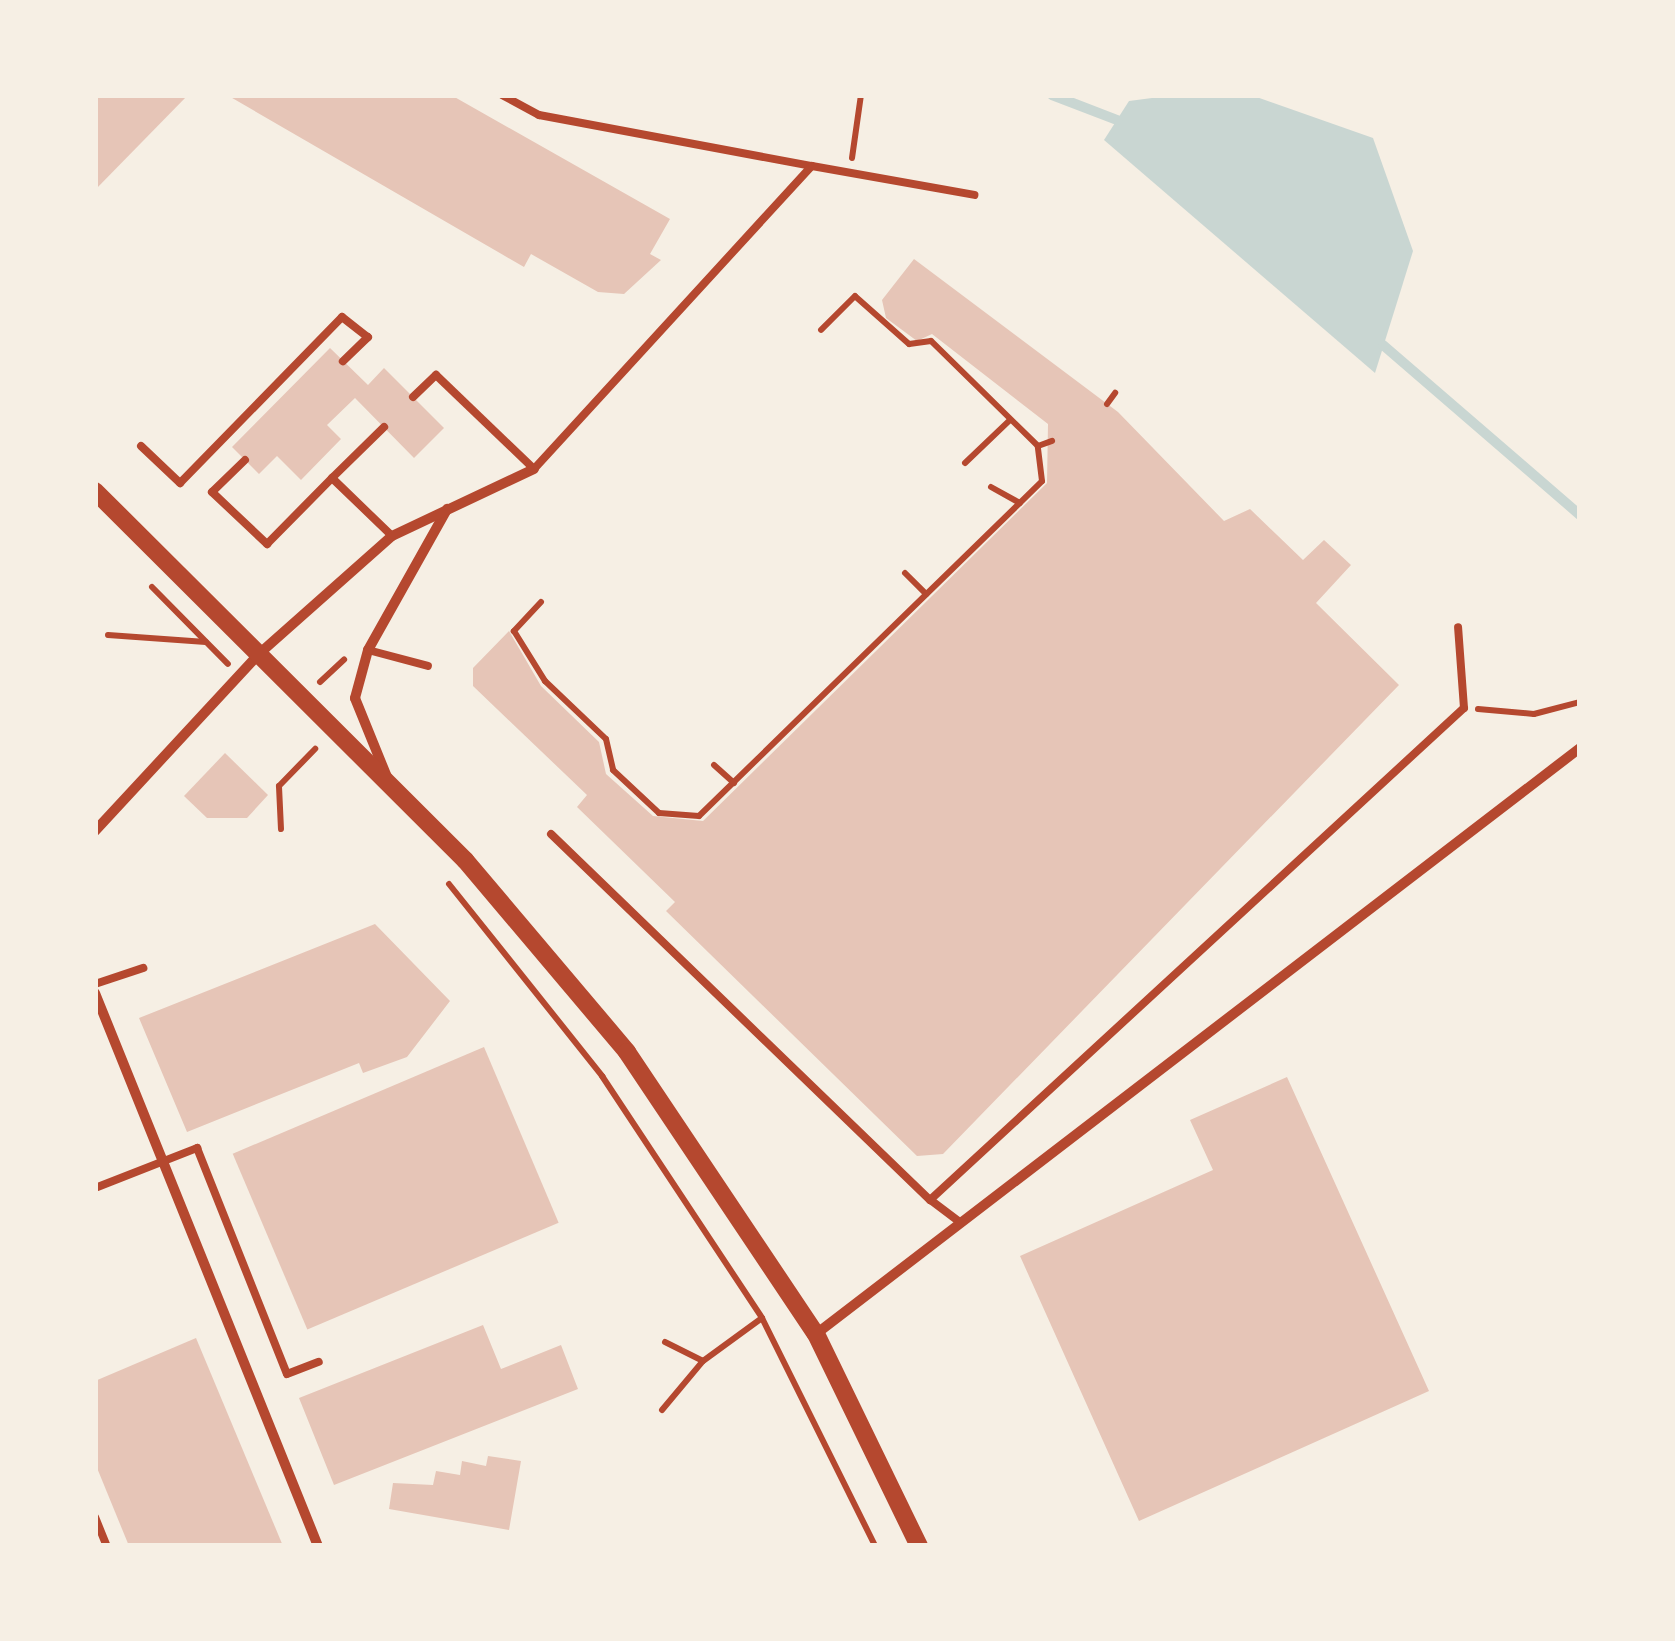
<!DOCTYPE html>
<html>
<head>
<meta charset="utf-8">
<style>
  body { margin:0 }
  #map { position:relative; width:1675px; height:1641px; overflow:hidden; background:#f6efe4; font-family:"PT Sans Narrow",sans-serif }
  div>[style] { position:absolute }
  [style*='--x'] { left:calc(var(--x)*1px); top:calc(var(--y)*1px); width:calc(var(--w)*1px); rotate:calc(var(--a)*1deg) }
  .water>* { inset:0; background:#c9d6d2 }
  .stream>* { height:10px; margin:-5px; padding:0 5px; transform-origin:5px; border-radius:5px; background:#c9d6d2 }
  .building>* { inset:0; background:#e6c5b7; transform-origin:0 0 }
  .path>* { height:6px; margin:-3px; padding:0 3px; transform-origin:3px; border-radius:3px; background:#b5482f }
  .service>* { height:8px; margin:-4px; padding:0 4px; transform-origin:4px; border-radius:4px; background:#b5482f }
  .minor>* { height:10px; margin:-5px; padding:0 5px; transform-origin:5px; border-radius:5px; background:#b5482f }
  .tertiary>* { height:18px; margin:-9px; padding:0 9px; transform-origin:9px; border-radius:9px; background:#b5482f }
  span { translate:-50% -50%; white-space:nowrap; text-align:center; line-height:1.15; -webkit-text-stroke:8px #f6efe4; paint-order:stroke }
  .frame { position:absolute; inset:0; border:98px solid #f6efe4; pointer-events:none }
</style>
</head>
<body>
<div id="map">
  <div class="water">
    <i style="clip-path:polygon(1175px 95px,1251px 95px,1373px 138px,1413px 251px,1375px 373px,1104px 140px,1129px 101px)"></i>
  </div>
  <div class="stream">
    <i style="--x:1052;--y:95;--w:70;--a:21"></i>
    <i style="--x:1383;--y:345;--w:260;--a:40.8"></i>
  </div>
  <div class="building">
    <i style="clip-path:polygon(95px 95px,188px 95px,95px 190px)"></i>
    <i style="clip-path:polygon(227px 95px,451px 95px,670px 219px,650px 254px,661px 260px,624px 294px,598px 292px,531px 254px,524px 267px)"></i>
    <i style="clip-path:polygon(914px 259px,1118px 412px,1224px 521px,1250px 509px,1303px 560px,1324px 540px,1351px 565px,1316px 603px,1399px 685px,943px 1154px,917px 1156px,666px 911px,675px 902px,577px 807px,587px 795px,473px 686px,473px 668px,509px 631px,541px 686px,599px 742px,606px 774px,653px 816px,703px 821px,1047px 483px,1048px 424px,932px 334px,917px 341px,886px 318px,882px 300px)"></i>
    <i style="clip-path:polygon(330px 348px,368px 385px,384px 368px,444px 428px,414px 458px,355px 398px,327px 425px,341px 439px,301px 480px,277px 456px,259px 474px,232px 447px)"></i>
    <i style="clip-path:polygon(225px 753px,268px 795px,247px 818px,207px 818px,184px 796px)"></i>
    <i style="clip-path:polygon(375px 924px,450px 1001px,407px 1057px,363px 1073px,359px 1063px,187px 1132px,139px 1018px)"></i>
    <i style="left:484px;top:1047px;width:191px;height:273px;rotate:67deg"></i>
    <i style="clip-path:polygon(1287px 1077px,1429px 1391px,1139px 1521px,1020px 1256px,1213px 1170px,1190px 1120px)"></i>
    <i style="clip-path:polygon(483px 1325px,501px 1369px,561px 1345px,578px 1389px,334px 1485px,299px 1398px)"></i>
    <i style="clip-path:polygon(196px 1338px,283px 1546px,129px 1546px,95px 1463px,95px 1381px)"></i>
    <i style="clip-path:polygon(488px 1456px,521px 1461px,509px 1530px,389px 1509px,393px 1483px,433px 1485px,436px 1471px,460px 1475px,462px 1461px,486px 1466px)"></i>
  </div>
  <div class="path">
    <i style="--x:852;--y:158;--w:64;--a:-81.9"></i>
    <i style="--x:1107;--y:404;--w:14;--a:-54"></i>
    <i style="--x:1038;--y:446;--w:15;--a:-20"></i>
    <i style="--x:965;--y:463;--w:62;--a:-43.7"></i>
    <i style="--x:991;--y:487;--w:33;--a:29"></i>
    <i style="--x:905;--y:573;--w:30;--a:45"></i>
    <i style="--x:152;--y:587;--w:108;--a:45.4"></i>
    <i style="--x:541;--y:602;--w:40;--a:133"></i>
    <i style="--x:514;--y:631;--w:59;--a:58.2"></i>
    <i style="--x:545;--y:681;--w:84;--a:43.6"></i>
    <i style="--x:606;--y:739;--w:32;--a:77"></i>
    <i style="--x:613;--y:770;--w:63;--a:43.1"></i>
    <i style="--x:659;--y:813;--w:40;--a:4.3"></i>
    <i style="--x:699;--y:816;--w:479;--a:-44.3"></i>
    <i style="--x:1042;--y:481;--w:35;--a:-97"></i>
    <i style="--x:1038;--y:446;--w:150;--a:-135.5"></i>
    <i style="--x:931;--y:341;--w:22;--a:172"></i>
    <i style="--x:909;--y:344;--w:72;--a:-138.4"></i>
    <i style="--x:855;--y:296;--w:48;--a:135"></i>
    <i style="--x:108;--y:635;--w:98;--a:4.1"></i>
    <i style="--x:320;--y:682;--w:33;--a:-43"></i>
    <i style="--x:1478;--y:709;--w:56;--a:5.1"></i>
    <i style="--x:1534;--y:714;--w:48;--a:-14.6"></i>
    <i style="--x:714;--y:765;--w:27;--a:42"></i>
    <i style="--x:281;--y:829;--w:43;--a:-92.7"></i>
    <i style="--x:279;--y:786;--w:52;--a:-45.8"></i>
    <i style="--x:449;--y:884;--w:246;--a:51.4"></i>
    <i style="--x:602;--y:1076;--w:290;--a:56.5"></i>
    <i style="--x:762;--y:1318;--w:254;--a:63.6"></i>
    <i style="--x:665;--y:1342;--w:42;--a:26.6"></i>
    <i style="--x:662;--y:1410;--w:64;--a:-50.1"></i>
    <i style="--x:703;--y:1361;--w:73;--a:-36.1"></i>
  </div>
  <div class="service">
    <i style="--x:502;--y:95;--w:42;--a:28.4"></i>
    <i style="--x:539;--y:115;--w:278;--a:10.6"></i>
    <i style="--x:413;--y:397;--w:32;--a:-44"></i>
    <i style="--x:436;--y:375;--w:136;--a:43.8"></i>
    <i style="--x:534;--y:469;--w:411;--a:-47.5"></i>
    <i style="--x:812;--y:166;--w:165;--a:10.1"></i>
    <i style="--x:141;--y:446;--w:54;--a:43.5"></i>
    <i style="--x:180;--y:483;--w:232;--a:-45.7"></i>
    <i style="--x:342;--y:317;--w:33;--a:38"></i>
    <i style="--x:368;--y:337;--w:35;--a:136"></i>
    <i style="--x:245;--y:460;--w:46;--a:135.9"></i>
    <i style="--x:212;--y:492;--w:76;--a:43.4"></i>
    <i style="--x:267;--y:544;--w:93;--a:-45.4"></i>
    <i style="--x:332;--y:478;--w:83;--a:44"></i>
    <i style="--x:332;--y:478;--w:73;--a:-44.4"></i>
    <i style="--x:368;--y:650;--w:62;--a:14.9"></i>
    <i style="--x:551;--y:834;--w:527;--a:44"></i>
    <i style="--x:95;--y:984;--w:51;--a:-18.4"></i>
    <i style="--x:95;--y:1188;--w:110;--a:-21.4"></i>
    <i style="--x:197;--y:1148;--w:243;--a:68.3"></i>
    <i style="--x:287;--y:1374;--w:34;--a:-21"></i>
    <i style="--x:961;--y:1223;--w:39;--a:-143"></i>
    <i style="--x:930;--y:1200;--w:726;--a:-42.66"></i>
    <i style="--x:1464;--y:708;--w:81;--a:-94.2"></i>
    <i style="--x:95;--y:1517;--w:31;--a:68"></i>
  </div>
  <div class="minor">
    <i style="--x:387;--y:777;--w:85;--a:-112.1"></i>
    <i style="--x:355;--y:698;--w:50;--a:-74.8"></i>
    <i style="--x:368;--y:650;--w:162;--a:-60.7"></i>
    <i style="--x:95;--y:831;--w:243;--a:-47.2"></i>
    <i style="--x:260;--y:653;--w:176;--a:-41.6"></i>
    <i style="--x:392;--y:536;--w:157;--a:-25.3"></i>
    <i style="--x:95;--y:993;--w:596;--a:68.04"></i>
    <i style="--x:816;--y:1334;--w:963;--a:-37.49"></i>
  </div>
  <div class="tertiary">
    <i style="--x:95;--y:491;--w:523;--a:44.92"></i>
    <i style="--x:465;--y:860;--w:251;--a:49.8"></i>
    <i style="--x:627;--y:1052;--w:339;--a:56.2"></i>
    <i style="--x:816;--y:1334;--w:236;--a:64.1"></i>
  </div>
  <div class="frame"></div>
</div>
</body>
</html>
